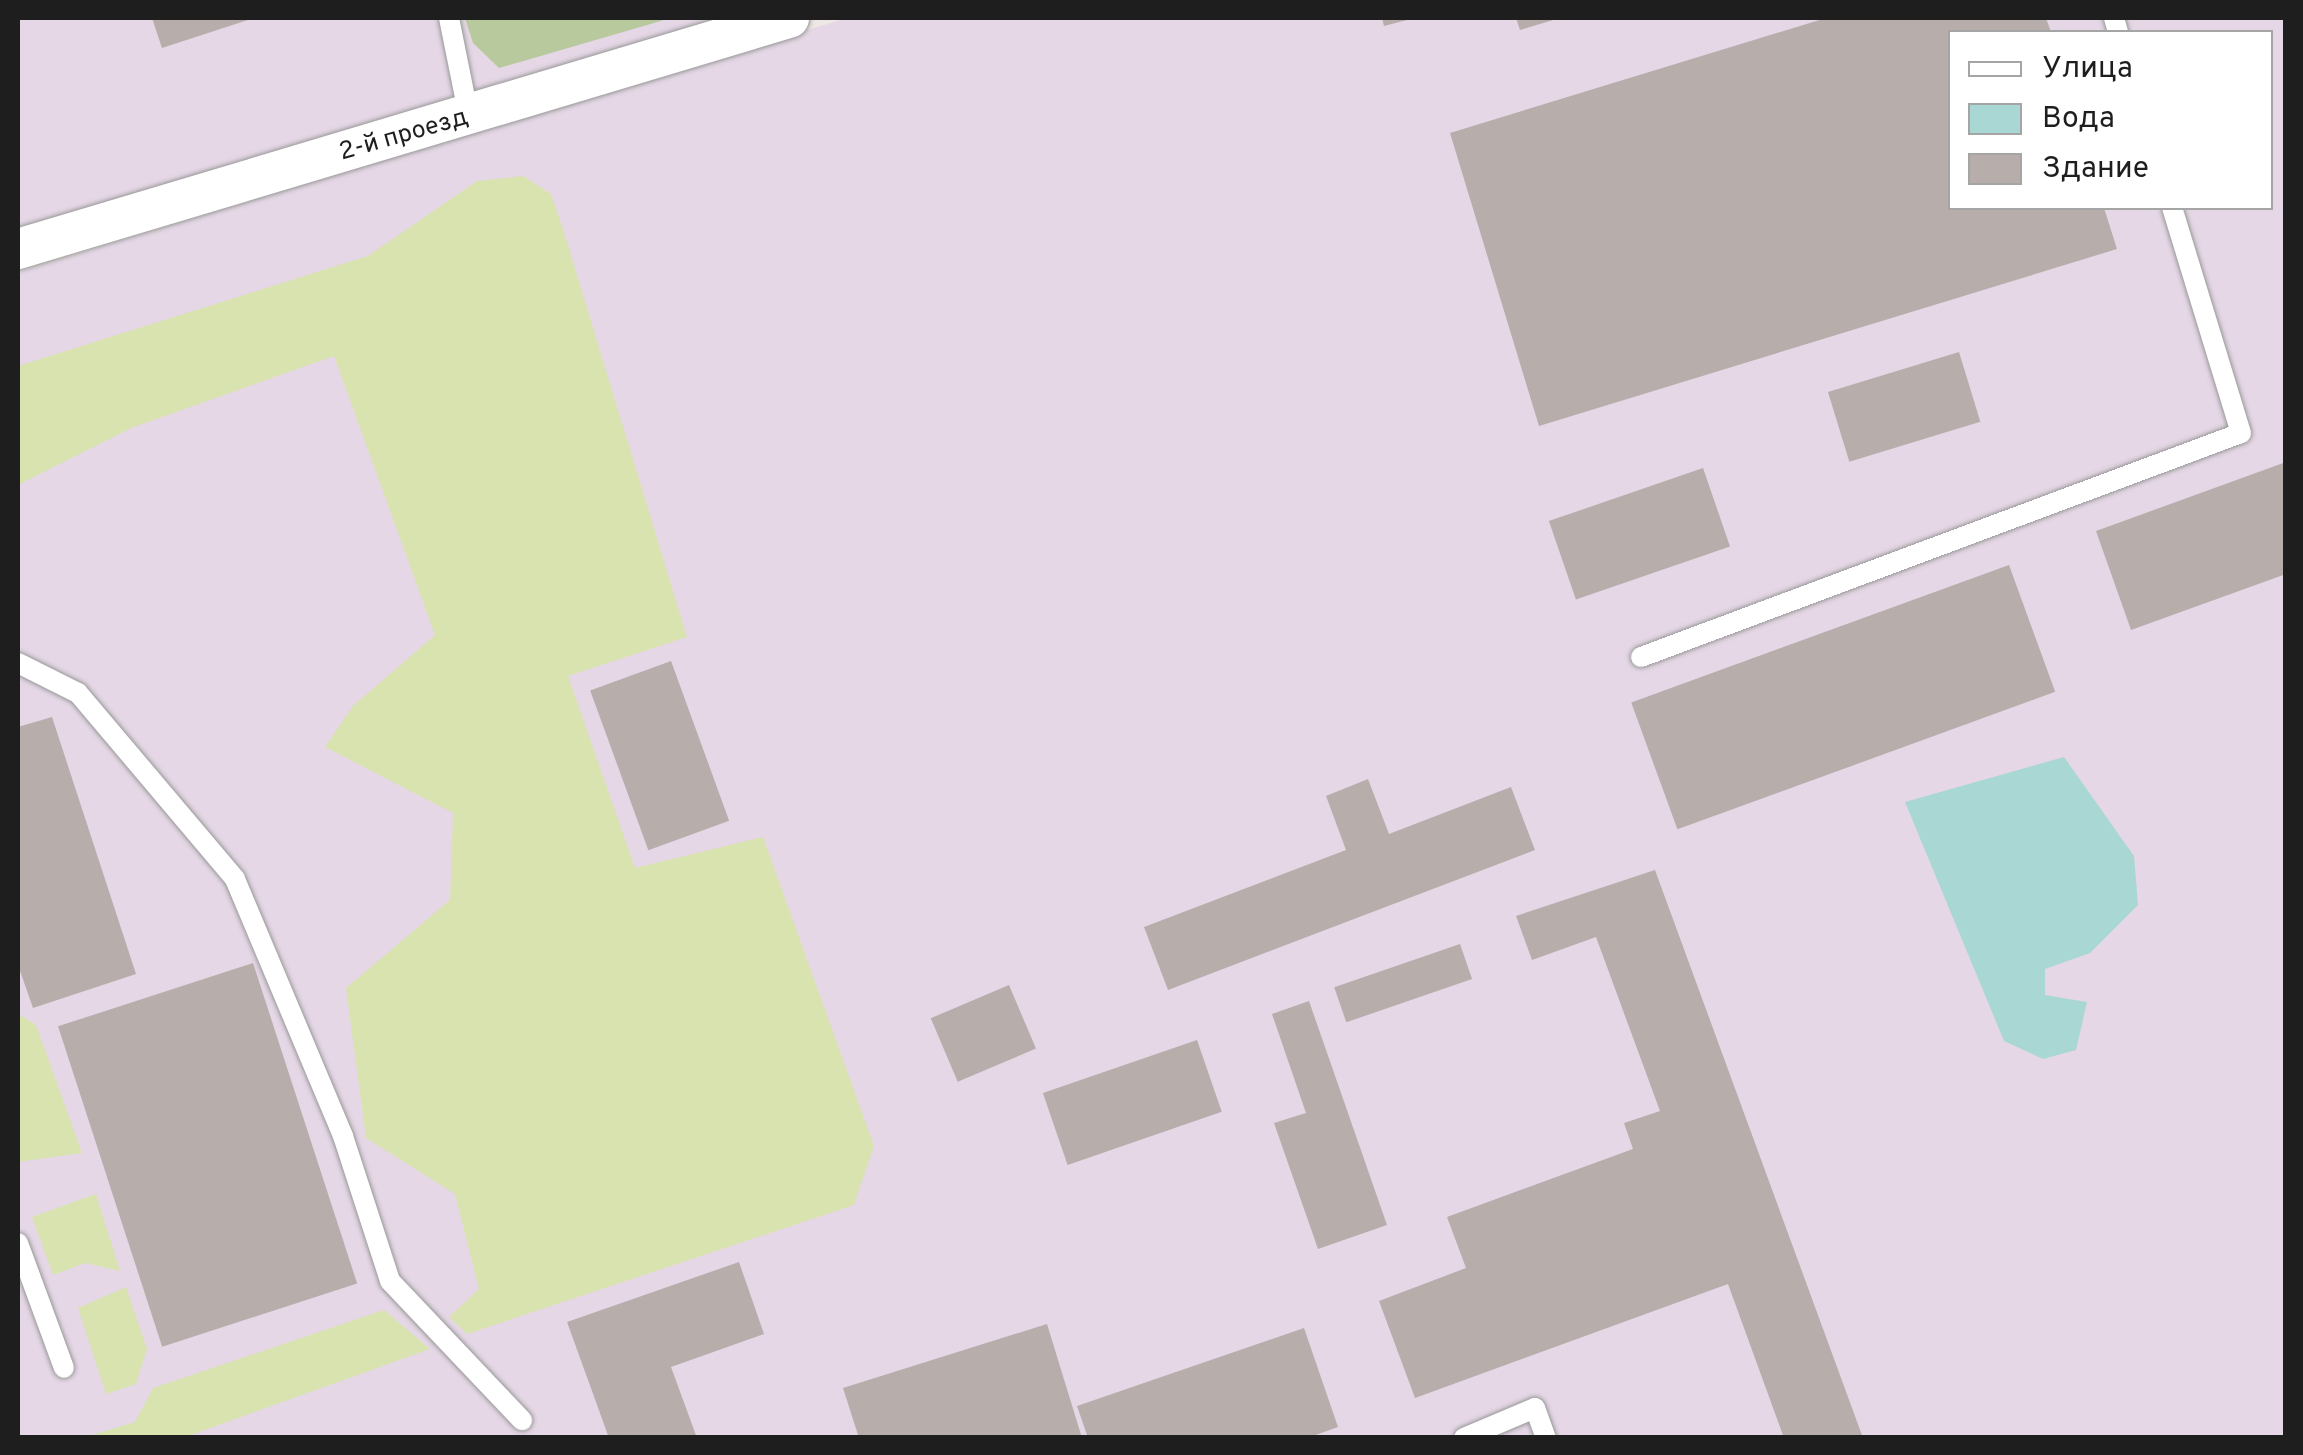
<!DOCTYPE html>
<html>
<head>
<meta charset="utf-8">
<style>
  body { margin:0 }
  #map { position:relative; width:2303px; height:1455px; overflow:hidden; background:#eee8e5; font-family:Overpass,sans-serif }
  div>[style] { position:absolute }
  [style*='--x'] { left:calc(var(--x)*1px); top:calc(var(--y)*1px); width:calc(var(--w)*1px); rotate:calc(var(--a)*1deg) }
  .industrial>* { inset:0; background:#e5d7e6 }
  .grass>* { inset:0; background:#d8e3af }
  .forest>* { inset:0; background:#b7c99d }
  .water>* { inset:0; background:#a9d7d4 }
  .building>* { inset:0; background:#b7adab; transform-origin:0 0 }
  .roads { filter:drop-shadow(0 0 2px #989898) drop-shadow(0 0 2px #989898) }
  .lane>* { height:20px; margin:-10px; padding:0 10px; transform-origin:10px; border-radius:10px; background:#fff }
  .street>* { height:40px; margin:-20px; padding:0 20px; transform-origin:20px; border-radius:20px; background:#fff }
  span { translate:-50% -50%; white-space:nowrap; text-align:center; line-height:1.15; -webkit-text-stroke:8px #fff; paint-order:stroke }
  .street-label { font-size:25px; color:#1e1e1e }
  .frame { position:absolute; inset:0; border:20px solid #1e1e1e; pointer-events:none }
  .legend { position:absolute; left:1948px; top:30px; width:325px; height:180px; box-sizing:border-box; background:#fff; border:2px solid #a5a5a5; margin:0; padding:12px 18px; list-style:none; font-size:30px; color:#1e1e1e }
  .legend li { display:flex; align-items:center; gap:20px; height:50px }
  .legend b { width:50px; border:2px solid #a5a5a5 }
</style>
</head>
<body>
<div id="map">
  <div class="industrial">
    <i style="clip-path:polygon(18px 18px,732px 18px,18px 229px)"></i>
    <i style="clip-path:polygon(evenodd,847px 18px,2285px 18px,2285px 1437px,18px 1438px,18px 272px,847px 18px,1950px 32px,2270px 32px,2270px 208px,1950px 208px,1950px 32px)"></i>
  </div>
  <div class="grass">
    <i style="clip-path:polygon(523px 176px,551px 194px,563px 229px,687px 637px,568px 676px,635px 868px,763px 837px,874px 1146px,854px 1205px,467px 1334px,449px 1317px,479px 1289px,455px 1194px,366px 1138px,346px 988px,450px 900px,453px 813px,325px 747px,353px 706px,435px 635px,334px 356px,131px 428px,18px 485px,18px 366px,368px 256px,477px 181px)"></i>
    <i style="clip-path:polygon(18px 1014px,36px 1025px,82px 1153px,18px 1162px)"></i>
    <i style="clip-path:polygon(96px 1194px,120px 1271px,85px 1263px,53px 1275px,32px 1217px)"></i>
    <i style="clip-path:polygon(126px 1287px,147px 1349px,136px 1384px,106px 1394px,78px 1308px)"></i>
    <i style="clip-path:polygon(384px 1310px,430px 1349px,185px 1437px,85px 1437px,135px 1422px,153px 1388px)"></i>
  </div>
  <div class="forest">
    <i style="clip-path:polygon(465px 18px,671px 18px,499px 68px,473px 43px)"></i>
  </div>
  <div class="water">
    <i style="clip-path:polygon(2064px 757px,2134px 856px,2138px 905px,2090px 953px,2045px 969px,2045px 995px,2087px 1002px,2076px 1050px,2043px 1059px,2004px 1041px,1905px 802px)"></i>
  </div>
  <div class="building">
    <i style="clip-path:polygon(152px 18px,254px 18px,162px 48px)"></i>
    <i style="clip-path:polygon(1382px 18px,1411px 18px,1411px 19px,1384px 26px)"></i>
    <i style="clip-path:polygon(1516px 18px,1560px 18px,1520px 30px)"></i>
    <i style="clip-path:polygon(1826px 18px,2046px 18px,2051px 32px,1950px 32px,1950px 208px,2104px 208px,2117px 249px,1539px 426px,1450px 133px)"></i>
    <i style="left:1959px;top:352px;width:73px;height:137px;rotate:73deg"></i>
    <i style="clip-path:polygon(2286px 462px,2286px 574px,2131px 630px,2096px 531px)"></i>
    <i style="left:1703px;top:468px;width:83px;height:163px;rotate:71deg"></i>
    <i style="left:2009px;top:565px;width:135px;height:402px;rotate:70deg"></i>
    <i style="left:671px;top:661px;width:170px;height:86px;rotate:70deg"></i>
    <i style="clip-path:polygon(52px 717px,136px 974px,33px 1008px,18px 965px,18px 727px)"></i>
    <i style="clip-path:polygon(1368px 779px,1389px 834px,1511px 787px,1535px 850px,1168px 990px,1144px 927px,1346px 850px,1326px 796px)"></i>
    <i style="clip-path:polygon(1655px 870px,1863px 1438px,1784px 1438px,1728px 1284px,1415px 1398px,1379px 1301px,1466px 1268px,1447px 1217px,1633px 1149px,1624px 1123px,1660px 1111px,1596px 937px,1532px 960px,1516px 916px)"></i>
    <i style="left:1460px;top:944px;width:37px;height:133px;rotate:71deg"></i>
    <i style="left:253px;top:963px;width:337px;height:205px;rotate:72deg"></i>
    <i style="left:1009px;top:985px;width:69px;height:85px;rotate:67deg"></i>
    <i style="clip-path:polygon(1309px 1001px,1387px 1225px,1318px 1249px,1274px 1123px,1306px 1113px,1272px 1014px)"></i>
    <i style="left:1197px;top:1040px;width:76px;height:163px;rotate:71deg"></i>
    <i style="clip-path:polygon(739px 1262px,764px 1334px,671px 1367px,697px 1438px,609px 1438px,567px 1322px)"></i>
    <i style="clip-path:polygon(1047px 1324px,1082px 1438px,859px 1438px,843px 1388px)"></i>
    <i style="clip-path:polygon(1304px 1328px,1338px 1427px,1307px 1438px,1088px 1438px,1077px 1406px)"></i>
  </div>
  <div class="roads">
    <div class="lane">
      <i style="--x:449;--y:18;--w:101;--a:78.6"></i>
      <i style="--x:2114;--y:18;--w:15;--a:74"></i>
      <i style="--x:1641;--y:657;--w:640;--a:-20.47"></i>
      <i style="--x:2241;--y:433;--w:235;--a:-107"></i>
      <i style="--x:18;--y:663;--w:67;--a:26.6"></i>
      <i style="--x:78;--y:693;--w:243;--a:49.8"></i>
      <i style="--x:235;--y:879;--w:279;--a:67.2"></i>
      <i style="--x:343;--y:1136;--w:152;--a:72"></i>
      <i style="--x:390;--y:1281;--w:192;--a:46.5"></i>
      <i style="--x:18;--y:1243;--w:133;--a:69.8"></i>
      <i style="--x:1464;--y:1438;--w:77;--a:-22.9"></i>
      <i style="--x:1535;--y:1408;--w:32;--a:70"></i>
    </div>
    <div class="street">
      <i style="--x:18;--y:249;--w:805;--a:-16.68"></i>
    </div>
  </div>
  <div class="street-label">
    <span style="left:404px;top:136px;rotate:-16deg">2-й проезд</span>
  </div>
  <div class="frame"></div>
  <ul class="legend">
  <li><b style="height:12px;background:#fff"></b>Улица</li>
  <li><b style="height:28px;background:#a9d7d4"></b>Вода</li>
  <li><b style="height:28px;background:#b7adab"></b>Здание</li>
  </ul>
</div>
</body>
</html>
